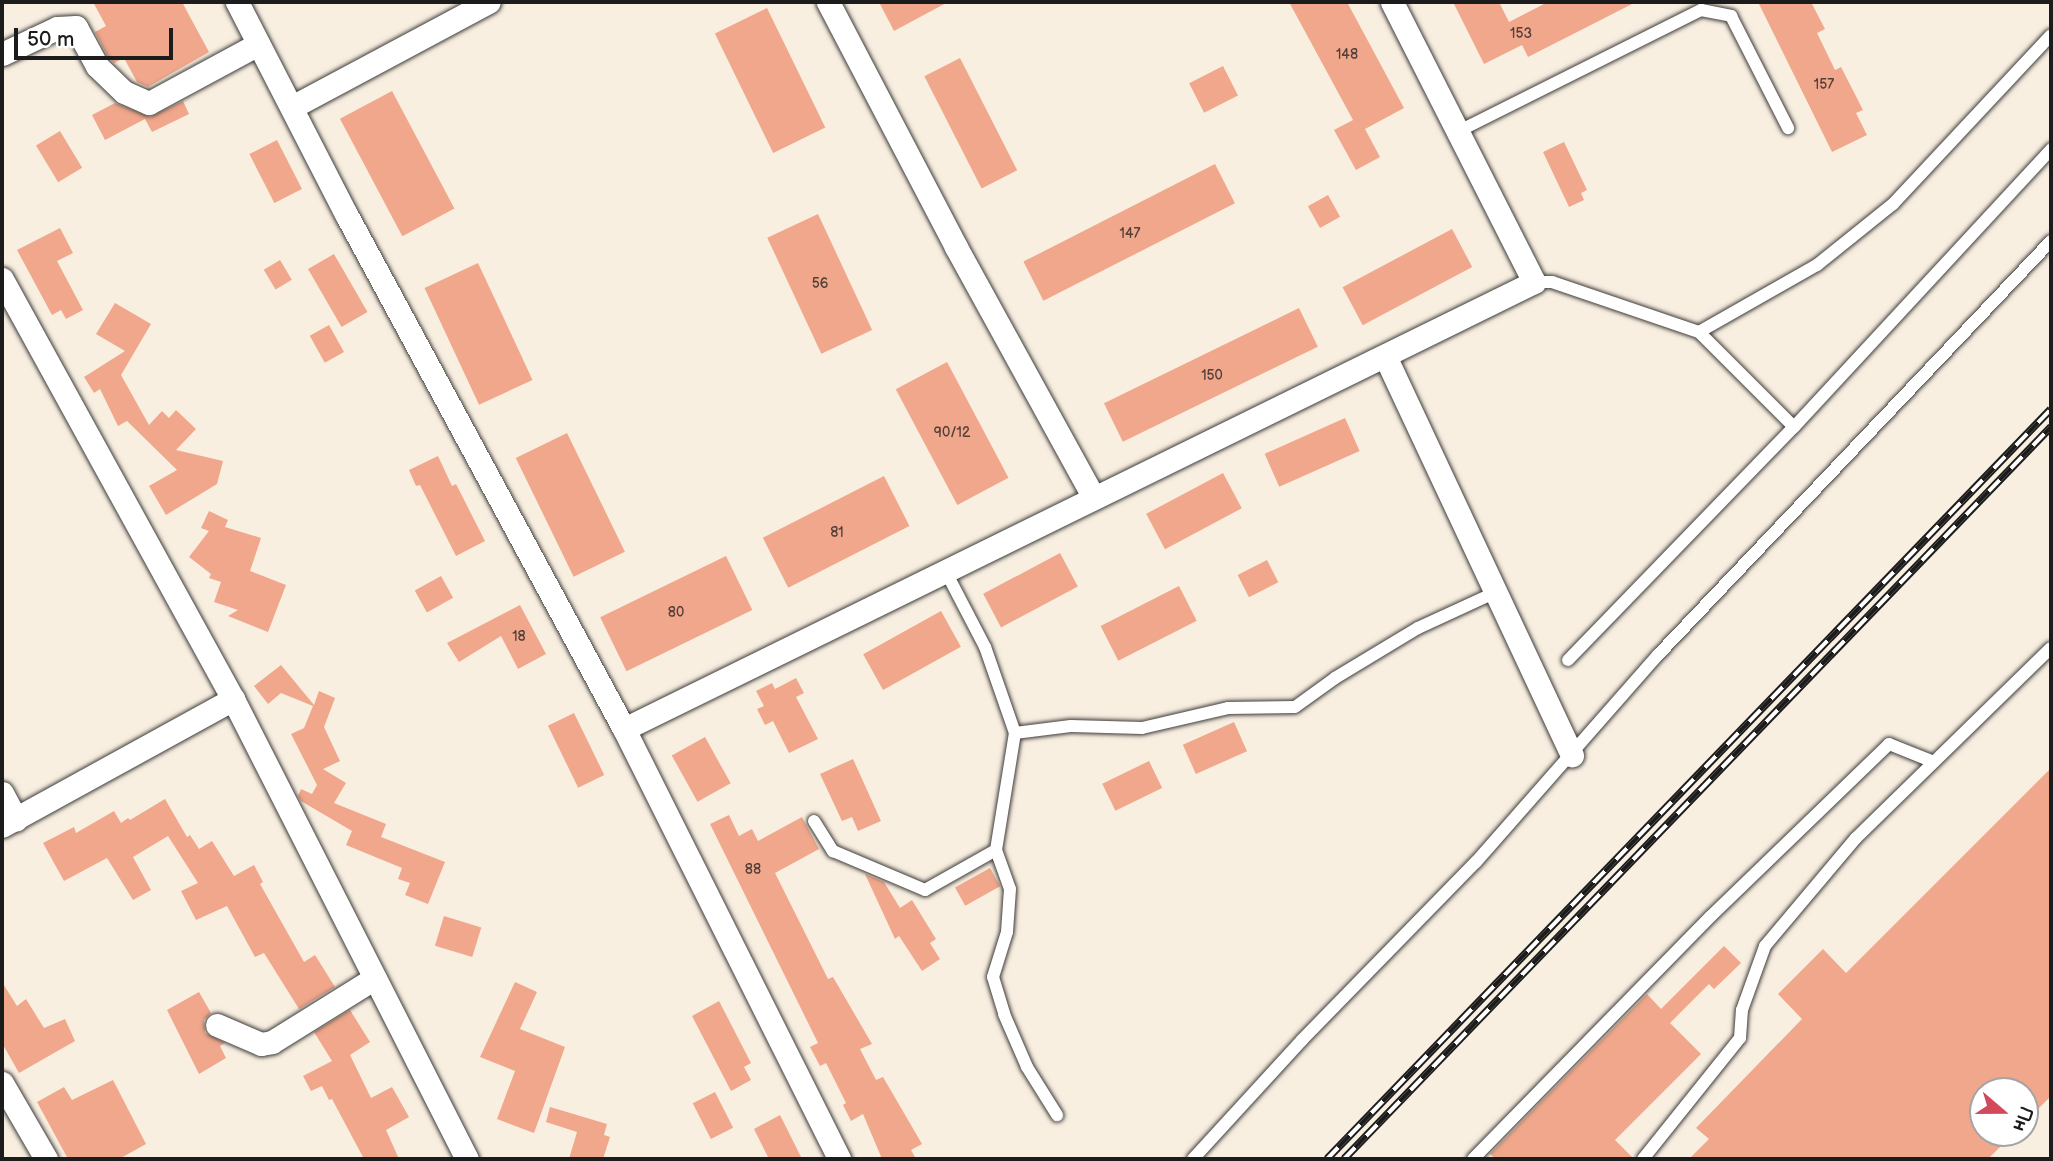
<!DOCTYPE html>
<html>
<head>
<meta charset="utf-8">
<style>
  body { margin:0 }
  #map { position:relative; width:2053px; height:1161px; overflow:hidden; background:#f9efe1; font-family:"Balsamiq Sans",sans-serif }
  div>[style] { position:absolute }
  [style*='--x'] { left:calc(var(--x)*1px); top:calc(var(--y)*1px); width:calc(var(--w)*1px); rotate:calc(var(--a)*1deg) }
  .building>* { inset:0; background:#f0a78b; transform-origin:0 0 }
  .roads { filter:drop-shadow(0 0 2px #3d3c3a) drop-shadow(0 0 2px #3d3c3a) }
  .service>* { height:12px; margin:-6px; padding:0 6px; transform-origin:6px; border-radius:6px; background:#fff }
  .minor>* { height:23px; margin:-11.5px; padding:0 11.5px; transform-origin:11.5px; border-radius:11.5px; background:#fff }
  .rail>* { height:8px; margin-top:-4px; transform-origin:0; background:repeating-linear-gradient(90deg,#fff 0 16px,#1c1c1c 0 32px); box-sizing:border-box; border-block:2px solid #1c1c1c }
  span { translate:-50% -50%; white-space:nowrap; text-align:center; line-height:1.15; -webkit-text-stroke:5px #fff; paint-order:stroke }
  .number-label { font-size:14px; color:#513f38 }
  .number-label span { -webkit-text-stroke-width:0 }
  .frame { position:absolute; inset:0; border:4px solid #1c1c1c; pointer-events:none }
  .north { position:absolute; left:1969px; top:1077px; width:70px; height:70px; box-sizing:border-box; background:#fff; border:2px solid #a4a4a4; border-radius:50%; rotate:110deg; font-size:19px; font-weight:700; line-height:28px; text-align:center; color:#1c1c1c }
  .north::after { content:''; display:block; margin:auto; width:24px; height:32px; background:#d1495b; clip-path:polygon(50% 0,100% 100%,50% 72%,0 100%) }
  .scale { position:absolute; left:14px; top:28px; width:159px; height:32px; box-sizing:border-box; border:4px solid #1c1c1c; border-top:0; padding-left:9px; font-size:21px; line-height:24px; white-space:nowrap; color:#1c1c1c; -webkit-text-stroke:5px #fff; paint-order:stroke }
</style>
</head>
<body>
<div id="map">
  <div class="building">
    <i style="clip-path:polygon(93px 2px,182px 2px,209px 52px,148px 87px,137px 82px,124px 58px,114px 63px,108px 57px,95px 32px,106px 26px)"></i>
    <i style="clip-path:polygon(879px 2px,948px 2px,894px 31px)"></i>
    <i style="clip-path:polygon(1289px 2px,1347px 2px,1404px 108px,1365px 129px,1380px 157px,1356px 170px,1334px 130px,1353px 120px)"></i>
    <i style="clip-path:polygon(1453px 2px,1499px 2px,1509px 22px,1548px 2px,1636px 2px,1528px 57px,1522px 45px,1484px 64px)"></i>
    <i style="clip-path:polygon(1758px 2px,1811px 2px,1825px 29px,1817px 33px,1835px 70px,1841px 67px,1863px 110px,1856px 113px,1867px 135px,1832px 152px)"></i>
    <i style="left:767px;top:8px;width:133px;height:58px;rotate:64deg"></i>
    <i style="left:960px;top:58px;width:126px;height:40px;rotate:63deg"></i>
    <i style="left:1223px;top:66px;width:33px;height:38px;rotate:63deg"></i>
    <i style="left:392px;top:91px;width:133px;height:59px;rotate:62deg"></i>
    <i style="clip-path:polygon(183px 101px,189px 114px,152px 132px,145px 119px,105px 140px,92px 115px,115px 103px,150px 117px)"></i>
    <i style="left:60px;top:131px;width:43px;height:28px;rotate:59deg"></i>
    <i style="left:277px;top:140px;width:55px;height:31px;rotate:63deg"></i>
    <i style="clip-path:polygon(1564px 142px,1587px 190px,1581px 193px,1584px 200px,1569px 207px,1543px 152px)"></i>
    <i style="left:1215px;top:164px;width:44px;height:215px;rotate:63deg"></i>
    <i style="left:1328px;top:195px;width:25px;height:23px;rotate:61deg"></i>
    <i style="left:818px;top:214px;width:128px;height:56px;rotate:65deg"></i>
    <i style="clip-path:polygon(60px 228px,73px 253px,57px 261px,83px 310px,66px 319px,61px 310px,52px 315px,17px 250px)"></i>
    <i style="left:1452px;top:229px;width:43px;height:124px;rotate:62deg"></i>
    <i style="left:334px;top:254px;width:67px;height:30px;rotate:60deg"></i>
    <i style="left:280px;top:260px;width:23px;height:19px;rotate:59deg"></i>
    <i style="left:478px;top:263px;width:129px;height:59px;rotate:65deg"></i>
    <i style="clip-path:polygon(115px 303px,151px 324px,121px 375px,149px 425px,162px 411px,169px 418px,176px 410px,196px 429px,176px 450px,223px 461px,217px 484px,166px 515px,149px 486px,177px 470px,127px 421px,118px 426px,100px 389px,94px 393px,84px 377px,125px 351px,96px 334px)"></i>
    <i style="left:1299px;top:308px;width:43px;height:217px;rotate:64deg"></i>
    <i style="left:329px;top:325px;width:31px;height:22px;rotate:61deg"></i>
    <i style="left:947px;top:362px;width:131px;height:58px;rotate:62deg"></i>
    <i style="left:1345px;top:418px;width:36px;height:88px;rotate:66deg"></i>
    <i style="left:567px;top:433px;width:132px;height:57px;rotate:64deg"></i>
    <i style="clip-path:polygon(438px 456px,452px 486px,456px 484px,485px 541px,456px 556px,420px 485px,416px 486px,409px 470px)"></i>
    <i style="left:1223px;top:473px;width:40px;height:87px;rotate:62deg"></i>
    <i style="left:884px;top:476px;width:56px;height:136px;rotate:63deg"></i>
    <i style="clip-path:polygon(209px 511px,228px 520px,225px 527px,261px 538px,250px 571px,286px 585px,268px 632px,228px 616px,238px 610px,214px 602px,221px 582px,209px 578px,211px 574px,189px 557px,209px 531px,201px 528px)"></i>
    <i style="left:1060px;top:553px;width:38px;height:87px;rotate:62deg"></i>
    <i style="left:726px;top:556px;width:60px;height:140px;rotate:64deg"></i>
    <i style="left:1267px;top:560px;width:25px;height:33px;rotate:63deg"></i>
    <i style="left:441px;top:576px;width:25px;height:30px;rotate:61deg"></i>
    <i style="left:1179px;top:586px;width:39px;height:88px;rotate:63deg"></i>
    <i style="clip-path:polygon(520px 605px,546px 654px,518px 669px,501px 636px,459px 662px,447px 643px)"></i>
    <i style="left:941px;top:611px;width:41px;height:89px;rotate:61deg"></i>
    <i style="clip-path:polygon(281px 665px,314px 705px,319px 691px,335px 698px,324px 727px,340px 761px,323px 769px,346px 783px,334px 803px,386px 824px,381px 837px,445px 862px,428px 904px,405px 895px,410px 883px,398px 879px,402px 868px,346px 845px,352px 831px,301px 801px,298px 796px,301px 789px,312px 794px,317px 785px,291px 734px,304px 728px,313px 706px,281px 693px,268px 704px,254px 686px)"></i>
    <i style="clip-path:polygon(796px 678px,804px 693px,796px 697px,818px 739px,789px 753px,773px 721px,765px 725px,757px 709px,764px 706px,756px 691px,772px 683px,775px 689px)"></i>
    <i style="left:574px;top:713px;width:69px;height:29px;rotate:64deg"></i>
    <i style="left:1234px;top:722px;width:32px;height:56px;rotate:66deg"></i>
    <i style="left:705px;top:737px;width:53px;height:38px;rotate:61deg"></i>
    <i style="clip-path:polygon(853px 759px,881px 821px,858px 831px,852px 817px,842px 821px,820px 774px)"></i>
    <i style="left:1149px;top:761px;width:30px;height:52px;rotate:64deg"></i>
    <i style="clip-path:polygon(2051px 768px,2051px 1096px,2025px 1122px,2025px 1091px,1983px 1091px,1983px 1133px,2014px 1133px,1988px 1159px,1689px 1159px,1709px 1139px,1696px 1128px,1802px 1019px,1778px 994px,1823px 949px,1846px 973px)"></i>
    <i style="clip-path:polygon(165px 799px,187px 837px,190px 835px,199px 849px,212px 841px,234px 876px,254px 865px,263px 882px,260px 884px,304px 962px,315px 955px,335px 987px,299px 1009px,264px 953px,255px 957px,227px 906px,196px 920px,181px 891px,198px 883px,168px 836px,133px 857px,151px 890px,133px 900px,107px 858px,64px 881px,43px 843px,74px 827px,76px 833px,114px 811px,121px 823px,128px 818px,130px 820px)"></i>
    <i style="clip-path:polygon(729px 815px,739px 836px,752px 829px,758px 841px,802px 817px,819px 849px,775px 873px,828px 979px,833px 977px,872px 1044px,860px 1049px,876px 1080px,883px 1077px,922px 1144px,911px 1150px,916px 1159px,882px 1159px,863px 1114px,851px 1121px,843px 1105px,846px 1103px,826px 1063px,820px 1066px,810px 1047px,818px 1043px,710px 824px)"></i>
    <i style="left:990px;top:868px;width:21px;height:40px;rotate:61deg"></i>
    <i style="clip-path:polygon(865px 874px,884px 882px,900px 908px,912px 900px,936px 939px,930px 943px,940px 959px,922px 971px,899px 936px,895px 939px)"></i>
    <i style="left:444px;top:916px;width:39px;height:31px;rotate:17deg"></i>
    <i style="clip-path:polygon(1724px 946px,1741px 963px,1714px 989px,1709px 984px,1670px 1023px,1701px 1054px,1615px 1140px,1634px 1159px,1496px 1159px,1490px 1154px,1647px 994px,1661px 1009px)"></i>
    <i style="clip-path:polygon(2px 982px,17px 1006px,26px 999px,44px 1028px,65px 1019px,75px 1041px,19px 1073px,2px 1043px)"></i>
    <i style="clip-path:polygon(515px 982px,537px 992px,520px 1029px,565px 1047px,534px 1133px,497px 1119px,515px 1071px,480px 1057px)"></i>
    <i style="clip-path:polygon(199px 992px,211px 1013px,204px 1020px,205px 1033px,225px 1043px,220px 1046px,226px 1058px,199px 1074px,167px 1010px)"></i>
    <i style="clip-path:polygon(719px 1001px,751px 1063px,744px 1067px,751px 1080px,731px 1091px,692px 1016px)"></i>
    <i style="clip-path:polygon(350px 1010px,370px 1042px,350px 1055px,371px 1098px,392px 1087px,409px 1117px,386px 1130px,399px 1159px,364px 1159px,332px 1099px,329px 1100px,322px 1086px,311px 1091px,303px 1076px,332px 1061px,314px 1032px)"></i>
    <i style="clip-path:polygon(113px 1080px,146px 1144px,119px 1159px,68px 1159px,37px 1102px,64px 1087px,72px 1100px)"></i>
    <i style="left:715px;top:1092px;width:40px;height:25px;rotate:63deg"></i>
    <i style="clip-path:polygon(550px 1107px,607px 1124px,604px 1135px,610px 1137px,603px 1159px,569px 1159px,577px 1132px,546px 1122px)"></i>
    <i style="clip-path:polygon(780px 1115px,802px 1159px,769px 1159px,754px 1129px)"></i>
  </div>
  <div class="roads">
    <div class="service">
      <i style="--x:1457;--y:132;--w:273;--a:-26.6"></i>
      <i style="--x:1701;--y:10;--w:31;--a:11"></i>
      <i style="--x:1731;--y:16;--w:126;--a:63"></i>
      <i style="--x:1534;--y:282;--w:18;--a:0"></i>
      <i style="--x:1552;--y:282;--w:155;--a:18.8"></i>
      <i style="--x:1699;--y:332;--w:136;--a:-29.6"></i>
      <i style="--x:1817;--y:265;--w:97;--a:-38.8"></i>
      <i style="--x:1893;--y:204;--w:231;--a:-46.9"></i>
      <i style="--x:1699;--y:332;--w:134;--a:45"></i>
      <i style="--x:1794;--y:427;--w:379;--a:-47.2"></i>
      <i style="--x:1568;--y:660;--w:325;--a:-45.9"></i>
      <i style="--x:1015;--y:733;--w:56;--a:-7.1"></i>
      <i style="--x:1071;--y:726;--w:71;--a:1.6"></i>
      <i style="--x:1142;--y:728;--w:88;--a:-13.1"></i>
      <i style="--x:1228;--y:708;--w:67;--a:-0.9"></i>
      <i style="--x:1295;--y:707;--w:49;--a:-35.9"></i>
      <i style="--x:1335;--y:678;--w:97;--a:-31.1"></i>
      <i style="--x:1418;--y:628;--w:84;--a:-24.7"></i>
      <i style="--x:814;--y:821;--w:36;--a:58"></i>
      <i style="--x:833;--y:851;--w:100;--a:23"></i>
      <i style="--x:925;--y:890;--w:81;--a:-29.4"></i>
      <i style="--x:996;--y:850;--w:119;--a:-80.8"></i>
      <i style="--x:1015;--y:733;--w:91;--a:-109.2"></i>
      <i style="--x:985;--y:647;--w:85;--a:-117.5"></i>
      <i style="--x:996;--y:850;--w:41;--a:70.3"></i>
      <i style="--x:1010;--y:889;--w:43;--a:94"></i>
      <i style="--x:1007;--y:932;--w:47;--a:107.3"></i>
      <i style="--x:993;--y:977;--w:39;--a:73"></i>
      <i style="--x:1004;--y:1014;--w:58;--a:66.5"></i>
      <i style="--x:1027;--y:1067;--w:57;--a:58"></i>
      <i style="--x:1193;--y:1159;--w:161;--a:-47.5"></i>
      <i style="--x:1302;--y:1040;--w:249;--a:-45.7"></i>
      <i style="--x:1476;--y:862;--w:276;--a:-48.7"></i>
      <i style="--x:1658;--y:655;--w:571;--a:-46.49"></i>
      <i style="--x:1473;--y:1159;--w:339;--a:-45.6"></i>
      <i style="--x:1710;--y:917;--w:249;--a:-44"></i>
      <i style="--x:1889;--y:744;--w:48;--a:21.8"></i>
      <i style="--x:1643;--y:1159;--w:155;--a:-51.3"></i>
      <i style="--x:1740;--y:1038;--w:28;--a:-86"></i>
      <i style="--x:1742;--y:1010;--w:68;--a:-70.2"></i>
      <i style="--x:1765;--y:946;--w:141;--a:-49.9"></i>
      <i style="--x:1856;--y:838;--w:272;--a:-44.3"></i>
    </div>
    <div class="minor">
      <i style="--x:237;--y:2;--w:238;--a:62.8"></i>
      <i style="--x:346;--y:214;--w:585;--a:61.64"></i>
      <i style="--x:624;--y:729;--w:481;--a:63.4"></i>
      <i style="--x:828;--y:2;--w:276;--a:62.4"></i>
      <i style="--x:956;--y:247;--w:286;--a:61.2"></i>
      <i style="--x:2;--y:54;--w:61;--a:-25.3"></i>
      <i style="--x:57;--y:28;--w:19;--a:-3"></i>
      <i style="--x:76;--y:27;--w:44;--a:61.7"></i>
      <i style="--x:97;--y:66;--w:37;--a:44"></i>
      <i style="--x:124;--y:92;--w:27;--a:24"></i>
      <i style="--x:149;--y:103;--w:124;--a:-28.4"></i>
      <i style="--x:292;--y:107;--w:223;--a:-28.1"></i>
      <i style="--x:2;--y:279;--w:479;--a:61.2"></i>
      <i style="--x:233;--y:699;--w:516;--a:63.04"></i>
      <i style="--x:1385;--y:356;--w:441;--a:64.9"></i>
      <i style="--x:624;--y:729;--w:1014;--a:-26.16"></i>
      <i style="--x:1534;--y:282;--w:314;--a:-116.9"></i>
      <i style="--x:2;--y:793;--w:30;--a:62"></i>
      <i style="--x:2;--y:826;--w:264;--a:-28.8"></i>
      <i style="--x:217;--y:1025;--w:48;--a:23.4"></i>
      <i style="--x:261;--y:1044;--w:11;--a:-10"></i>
      <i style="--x:272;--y:1042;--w:121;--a:-31.9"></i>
      <i style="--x:2;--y:1083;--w:88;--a:59.9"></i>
    </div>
  </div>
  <div class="rail">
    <i style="--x:1327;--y:1159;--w:1042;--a:-46.01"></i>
    <i style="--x:1344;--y:1159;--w:1018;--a:-46"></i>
  </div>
  <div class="number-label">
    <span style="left:1521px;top:34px">153</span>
    <span style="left:1347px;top:55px">148</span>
    <span style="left:1824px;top:85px">157</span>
    <span style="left:1130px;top:234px">147</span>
    <span style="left:820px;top:284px">56</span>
    <span style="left:1212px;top:376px">150</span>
    <span style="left:952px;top:433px">90/12</span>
    <span style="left:837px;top:533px">81</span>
    <span style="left:676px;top:613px">80</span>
    <span style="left:519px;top:637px">18</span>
    <span style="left:753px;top:870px">88</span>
  </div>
  <div class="frame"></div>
  <div class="north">Пн</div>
  <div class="scale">50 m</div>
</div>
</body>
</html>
